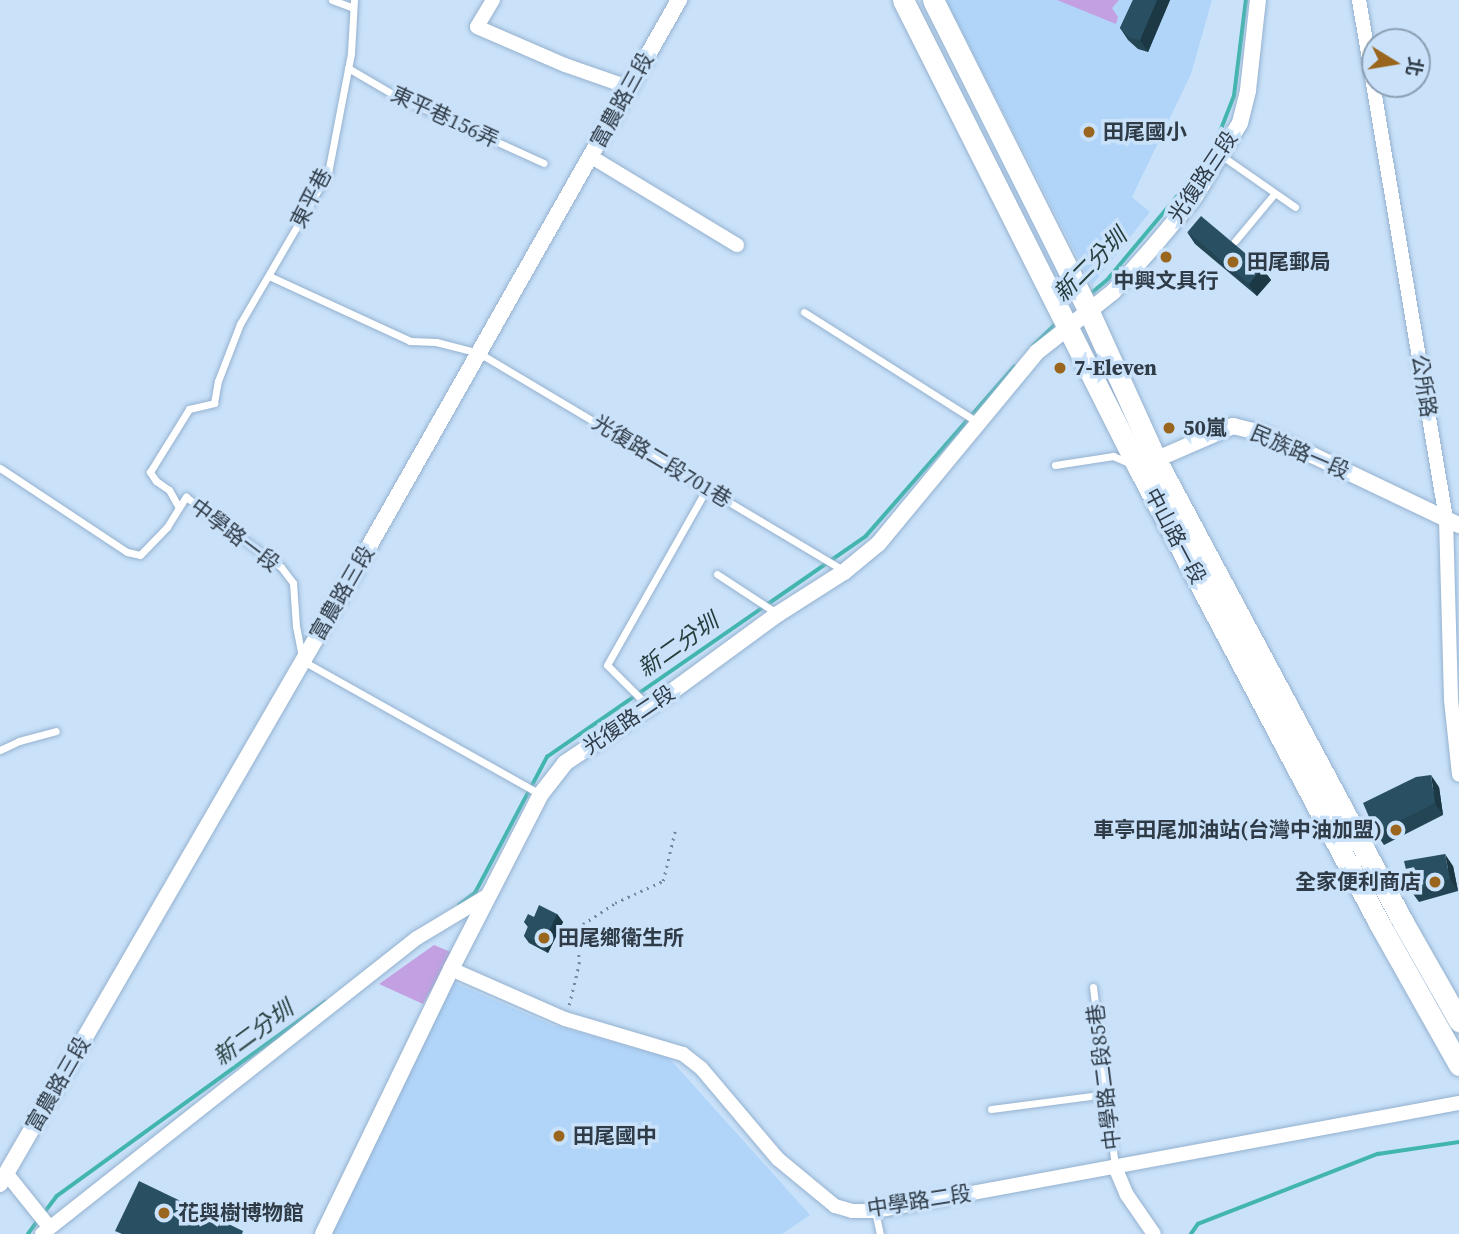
<!DOCTYPE html>
<html>
<head>
<meta charset="utf-8">
<style>
  body { margin:0 }
  #map { position:relative; width:1459px; height:1234px; overflow:hidden; background:#c9e1f9; font-family:"Source Serif 4","Noto Sans TC",serif }
  div>[style] { position:absolute }
  [style*='--x'] { left:calc(var(--x)*1px); top:calc(var(--y)*1px); width:calc(var(--w)*1px); rotate:calc(var(--a)*1deg) }
  .built>* { inset:0; background:#b1d5f9 }
  .green>* { inset:0; background:#c3a0e1 }
  .stream>* { height:3.5px; margin:-1.75px; padding:0 1.75px; transform-origin:1.75px; border-radius:1.75px; background:#42b6ae }
  .path>* { height:2.5px; margin-top:-1.25px; transform-origin:0; background:repeating-linear-gradient(90deg,#78899b 0 2px,transparent 0 7px) }
  .roads { filter:drop-shadow(0 0 2px #94b1cf) drop-shadow(0 0 2px #94b1cf) }
  .service>* { height:7px; margin:-3.5px; padding:0 3.5px; transform-origin:3.5px; border-radius:3.5px; background:#fff }
  .minor>* { height:14px; margin:-7px; padding:0 7px; transform-origin:7px; border-radius:7px; background:#fff }
  .tertiary>* { height:16px; margin:-8px; padding:0 8px; transform-origin:8px; border-radius:8px; background:#fff }
  .primary>* { height:21px; margin:-10.5px; padding:0 10.5px; transform-origin:10.5px; border-radius:10.5px; background:#fff }
  .wall>* { inset:0; background:#234554 }
  .shaded-wall>* { inset:0; background:#1d3845 }
  .building>* { inset:0; background:#295062; transform-origin:0 0 }
  .dots>* { width:19px; height:19px; translate:-50% -50%; box-sizing:border-box; border:4px solid #c9e1f9; border-radius:50% }
  span { translate:-50% -50%; white-space:nowrap; text-align:center; line-height:1.15; -webkit-text-stroke:7px #c9e1f9; paint-order:stroke }
  .street-label { font-size:21px; color:#2f3b47 }
  .poi-label { font-size:21px; color:#2f3b47; font-weight:700 }
  .left { translate:0 -50%; text-align:left }
  .right { translate:-100% -50%; text-align:right }
  .water-label { font-size:23px; color:#253e3c; font-style:italic }
  .north { position:absolute; left:1361px; top:28px; width:70px; height:70px; box-sizing:border-box; background:#c9e1f9; border:2px solid #8b9fb2; border-radius:50%; rotate:101deg; font-size:19px; font-weight:700; line-height:28px; text-align:center; color:#2f3b47 }
  .north::after { content:''; display:block; margin:auto; width:24px; height:32px; background:#9a651d; clip-path:polygon(50% 0,100% 100%,50% 72%,0 100%) }
</style>
</head>
<body>
<div id="map">
  <div class="built">
    <i style="clip-path:polygon(946px 0,1212px 0,1191px 74px,1132px 197px,1150px 212px,1092px 285px)"></i>
    <i style="clip-path:polygon(453px 982px,552px 1025px,669px 1058px,810px 1215px,782px 1234px,332px 1234px)"></i>
  </div>
  <div class="green">
    <i style="clip-path:polygon(1057px 0,1119px 0,1112px 8px,1118px 17px,1116px 24px)"></i>
    <i style="clip-path:polygon(434px 945px,453px 953px,423px 1004px,379px 984px)"></i>
  </div>
  <div class="stream">
    <i style="--x:1088;--y:296;--w:26;--a:-40"></i>
    <i style="--x:1108;--y:279;--w:134;--a:-50.1"></i>
    <i style="--x:1194;--y:176;--w:46;--a:-58.4"></i>
    <i style="--x:1218;--y:137;--w:44;--a:-68.7"></i>
    <i style="--x:1234;--y:96;--w:97;--a:-82.9"></i>
    <i style="--x:1033;--y:346;--w:35;--a:-44"></i>
    <i style="--x:459;--y:905;--w:20;--a:-37"></i>
    <i style="--x:475;--y:893;--w:154;--a:-62.1"></i>
    <i style="--x:547;--y:757;--w:388;--a:-34.7"></i>
    <i style="--x:866;--y:536;--w:225;--a:-48.8"></i>
    <i style="--x:44;--y:1213;--w:21;--a:-53"></i>
    <i style="--x:57;--y:1196;--w:331;--a:-35.9"></i>
    <i style="--x:28;--y:1234;--w:19;--a:-54"></i>
    <i style="--x:1191;--y:1234;--w:12;--a:-55"></i>
    <i style="--x:1198;--y:1224;--w:193;--a:-21.3"></i>
    <i style="--x:1378;--y:1154;--w:82;--a:-8.4"></i>
  </div>
  <div class="path">
    <i style="--x:569;--y:1005;--w:42;--a:-76.3"></i>
    <i style="--x:579;--y:964;--w:36;--a:-93"></i>
    <i style="--x:577;--y:928;--w:45;--a:-33.3"></i>
    <i style="--x:615;--y:903;--w:53;--a:-24.6"></i>
    <i style="--x:663;--y:881;--w:51;--a:-76.5"></i>
  </div>
  <div class="roads">
    <div class="service">
      <i style="--x:332;--y:0;--w:20;--a:20"></i>
      <i style="--x:348;--y:68;--w:56;--a:30.3"></i>
      <i style="--x:396;--y:96;--w:162;--a:24.4"></i>
      <i style="--x:1222;--y:156;--w:89;--a:34.9"></i>
      <i style="--x:1235;--y:241;--w:62;--a:-50.2"></i>
      <i style="--x:269;--y:276;--w:155;--a:24.7"></i>
      <i style="--x:410;--y:341;--w:26;--a:2"></i>
      <i style="--x:436;--y:342;--w:44;--a:14.3"></i>
      <i style="--x:479;--y:353;--w:425;--a:30.8"></i>
      <i style="--x:804;--y:312;--w:205;--a:32.4"></i>
      <i style="--x:1055;--y:465;--w:59;--a:-8.8"></i>
      <i style="--x:1113;--y:456;--w:17;--a:24"></i>
      <i style="--x:0;--y:468;--w:152;--a:33.5"></i>
      <i style="--x:127;--y:552;--w:13;--a:13"></i>
      <i style="--x:140;--y:555;--w:39;--a:-46"></i>
      <i style="--x:167;--y:527;--w:36;--a:-58"></i>
      <i style="--x:186;--y:497;--w:118;--a:36.4"></i>
      <i style="--x:281;--y:567;--w:20;--a:53"></i>
      <i style="--x:293;--y:583;--w:43;--a:86"></i>
      <i style="--x:296;--y:626;--w:36;--a:79"></i>
      <i style="--x:303;--y:661;--w:272;--a:29.3"></i>
      <i style="--x:178;--y:506;--w:18;--a:-119"></i>
      <i style="--x:169;--y:490;--w:16;--a:-145"></i>
      <i style="--x:156;--y:481;--w:11;--a:-124"></i>
      <i style="--x:150;--y:472;--w:74;--a:-58.2"></i>
      <i style="--x:189;--y:409;--w:26;--a:-13"></i>
      <i style="--x:214;--y:403;--w:22;--a:-80"></i>
      <i style="--x:218;--y:381;--w:61;--a:-68.9"></i>
      <i style="--x:240;--y:324;--w:175;--a:-59.8"></i>
      <i style="--x:328;--y:173;--w:122;--a:-79.1"></i>
      <i style="--x:351;--y:53;--w:53;--a:-86.8"></i>
      <i style="--x:717;--y:574;--w:73;--a:33.3"></i>
      <i style="--x:649;--y:707;--w:59;--a:-135"></i>
      <i style="--x:607;--y:665;--w:203;--a:-60.5"></i>
      <i style="--x:0;--y:750;--w:21;--a:-25"></i>
      <i style="--x:19;--y:741;--w:38;--a:-15"></i>
      <i style="--x:1093;--y:987;--w:181;--a:83"></i>
      <i style="--x:991;--y:1109;--w:116;--a:-7.4"></i>
      <i style="--x:875;--y:1211;--w:24;--a:78"></i>
    </div>
    <div class="minor">
      <i style="--x:493;--y:0;--w:31;--a:121"></i>
      <i style="--x:477;--y:27;--w:96;--a:23.4"></i>
      <i style="--x:565;--y:65;--w:67;--a:19.2"></i>
      <i style="--x:1359;--y:0;--w:526;--a:80.48"></i>
      <i style="--x:1446;--y:519;--w:181;--a:88.4"></i>
      <i style="--x:1451;--y:700;--w:75;--a:83.9"></i>
      <i style="--x:590;--y:156;--w:172;--a:31.2"></i>
      <i style="--x:451;--y:969;--w:124;--a:23.7"></i>
      <i style="--x:565;--y:1019;--w:123;--a:16.5"></i>
      <i style="--x:683;--y:1054;--w:23;--a:38"></i>
      <i style="--x:701;--y:1068;--w:119;--a:49.8"></i>
      <i style="--x:778;--y:1159;--w:74;--a:39.5"></i>
      <i style="--x:835;--y:1206;--w:18;--a:16"></i>
      <i style="--x:852;--y:1211;--w:23;--a:0"></i>
      <i style="--x:875;--y:1211;--w:594;--a:-10.48"></i>
      <i style="--x:1115;--y:1167;--w:30;--a:67"></i>
      <i style="--x:1127;--y:1195;--w:47;--a:55.3"></i>
      <i style="--x:6;--y:1173;--w:70;--a:51.3"></i>
      <i style="--x:42;--y:1234;--w:478;--a:-38.3"></i>
      <i style="--x:417;--y:938;--w:82;--a:-31"></i>
    </div>
    <div class="tertiary">
      <i style="--x:1148;--y:463;--w:93;--a:-23.5"></i>
      <i style="--x:1233;--y:426;--w:29;--a:14"></i>
      <i style="--x:1261;--y:433;--w:56;--a:23.3"></i>
      <i style="--x:1312;--y:455;--w:163;--a:25.5"></i>
      <i style="--x:0;--y:1184;--w:708;--a:-59.92"></i>
      <i style="--x:355;--y:571;--w:657;--a:-60.43"></i>
      <i style="--x:323;--y:1234;--w:294;--a:-64.2"></i>
      <i style="--x:451;--y:969;--w:197;--a:-62.8"></i>
      <i style="--x:541;--y:794;--w:39;--a:-52"></i>
      <i style="--x:565;--y:763;--w:131;--a:-33.8"></i>
      <i style="--x:674;--y:690;--w:129;--a:-36.2"></i>
      <i style="--x:778;--y:614;--w:78;--a:-32.5"></i>
      <i style="--x:844;--y:572;--w:45;--a:-39.6"></i>
      <i style="--x:879;--y:543;--w:248;--a:-50.4"></i>
      <i style="--x:1037;--y:352;--w:97;--a:-38.3"></i>
      <i style="--x:1113;--y:292;--w:60;--a:-48.4"></i>
      <i style="--x:1153;--y:247;--w:64;--a:-50.1"></i>
      <i style="--x:1194;--y:198;--w:88;--a:-58.5"></i>
      <i style="--x:1240;--y:123;--w:34;--a:-76"></i>
      <i style="--x:1248;--y:90;--w:91;--a:-83.7"></i>
    </div>
    <div class="primary">
      <i style="--x:903;--y:0;--w:523;--a:63.29"></i>
      <i style="--x:1138;--y:467;--w:516;--a:62.14"></i>
      <i style="--x:1379;--y:923;--w:163;--a:60.6"></i>
      <i style="--x:933;--y:0;--w:349;--a:63.4"></i>
      <i style="--x:1089;--y:312;--w:162;--a:65.6"></i>
      <i style="--x:1156;--y:460;--w:526;--a:61.88"></i>
      <i style="--x:1404;--y:924;--w:112;--a:60.4"></i>
    </div>
  </div>
  <div class="wall">
    <i style="clip-path:polygon(1133px 0,1170px 0,1148px 52px,1138px 49px,1128px 40px,1120px 28px)"></i>
    <i style="clip-path:polygon(1187px 232px,1262px 268px,1271px 280px,1257px 296px,1195px 244px)"></i>
    <i style="clip-path:polygon(1439px 787px,1443px 815px,1384px 845px,1376px 833px)"></i>
    <i style="clip-path:polygon(1453px 866px,1458px 891px,1419px 902px,1411px 891px)"></i>
    <i style="clip-path:polygon(557px 914px,563px 922px,548px 953px,529px 943px,524px 936px,528px 927px,524px 922px,534px 917px)"></i>
  </div>
  <div class="shaded-wall">
    <i style="clip-path:polygon(1157px 0,1170px 0,1148px 52px,1140px 40px)"></i>
    <i style="clip-path:polygon(1262px 268px,1271px 280px,1257px 296px,1249px 285px)"></i>
    <i style="clip-path:polygon(1431px 775px,1439px 787px,1443px 815px,1435px 803px)"></i>
    <i style="clip-path:polygon(1445px 854px,1453px 866px,1458px 891px,1450px 879px)"></i>
    <i style="clip-path:polygon(557px 914px,563px 922px,548px 953px,543px 945px)"></i>
  </div>
  <div class="building">
    <i style="clip-path:polygon(1133px 0,1157px 0,1140px 40px,1130px 38px,1120px 28px)"></i>
    <i style="left:1201px;top:216px;width:80px;height:21px;rotate:40deg"></i>
    <i style="clip-path:polygon(1431px 775px,1435px 803px,1376px 833px,1363px 803px,1416px 777px)"></i>
    <i style="clip-path:polygon(1445px 854px,1450px 879px,1411px 891px,1404px 861px)"></i>
    <i style="clip-path:polygon(539px 905px,557px 914px,543px 945px,524px 936px,529px 924px,524px 922px,528px 914px,534px 917px)"></i>
    <i style="clip-path:polygon(139px 1181px,243px 1231px,242px 1234px,122px 1234px,115px 1231px)"></i>
  </div>
  <div class="dots">
    <i style="left:1089px;top:132px;background:#9a651d"></i>
    <i style="left:1166px;top:257px;background:#9a651d"></i>
    <i style="left:1233px;top:262px;background:#9a651d"></i>
    <i style="left:1060px;top:368px;background:#9a651d"></i>
    <i style="left:1169px;top:428px;background:#9a651d"></i>
    <i style="left:1396px;top:830px;background:#9a651d"></i>
    <i style="left:1435px;top:882px;background:#9a651d"></i>
    <i style="left:544px;top:938px;background:#9a651d"></i>
    <i style="left:559px;top:1136px;background:#9a651d"></i>
    <i style="left:164px;top:1213px;background:#9a651d"></i>
  </div>
  <div class="street-label">
    <span style="left:622px;top:100px;rotate:-61deg">富農路三段</span>
    <span style="left:445px;top:117px;rotate:25deg">東平巷156弄</span>
    <span style="left:1203px;top:177px;rotate:-56deg">光復路三段</span>
    <span style="left:311px;top:198px;rotate:-63deg">東平巷</span>
    <span style="left:1424px;top:386px;rotate:81deg">公所路</span>
    <span style="left:1300px;top:452px;rotate:23deg">民族路一段</span>
    <span style="left:662px;top:461px;rotate:31deg">光復路二段701巷</span>
    <span style="left:235px;top:535px;rotate:37deg">中學路一段</span>
    <span style="left:1175px;top:536px;rotate:62deg">中山路一段</span>
    <span style="left:342px;top:593px;rotate:-60deg">富農路三段</span>
    <span style="left:629px;top:720px;rotate:-34deg">光復路二段</span>
    <span style="left:1104px;top:1077px;rotate:-97deg">中學路二段85巷</span>
    <span style="left:58px;top:1084px;rotate:-60deg">富農路三段</span>
    <span style="left:919px;top:1201px;rotate:-9deg">中學路二段</span>
  </div>
  <div class="poi-label">
    <span class="left" style="left:1103px;top:132px">田尾國小</span>
    <span class="left" style="left:1247px;top:262px">田尾郵局</span>
    <span style="left:1166px;top:281px">中興文具行</span>
    <span class="left" style="left:1074px;top:368px">7-Eleven</span>
    <span class="left" style="left:1183px;top:428px">50嵐</span>
    <span class="right" style="left:1382px;top:830px">車亭田尾加油站(台灣中油加盟)</span>
    <span class="right" style="left:1421px;top:882px">全家便利商店</span>
    <span class="left" style="left:558px;top:938px">田尾鄉衛生所</span>
    <span class="left" style="left:573px;top:1136px">田尾國中</span>
    <span class="left" style="left:178px;top:1213px">花與樹博物館</span>
  </div>
  <div class="water-label">
    <span style="left:1090px;top:265px;rotate:-45deg">新二分圳</span>
    <span style="left:678px;top:645px;rotate:-35deg">新二分圳</span>
    <span style="left:253px;top:1033px;rotate:-36deg">新二分圳</span>
  </div>
  <div class="north">北</div>
</div>
</body>
</html>
